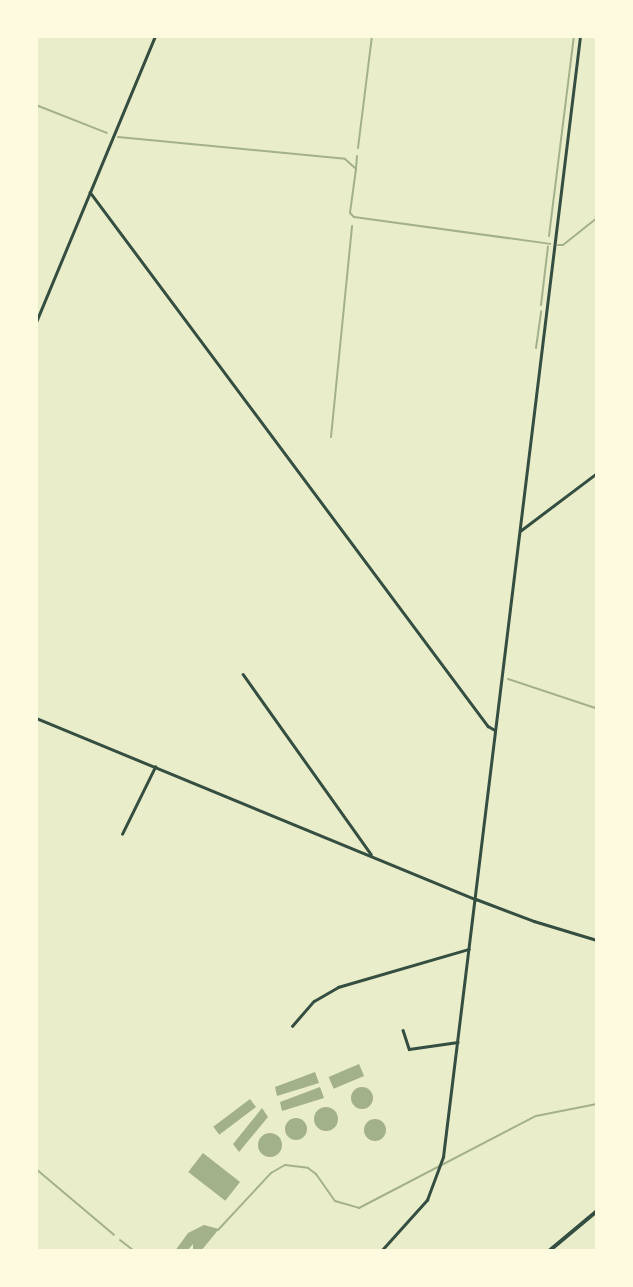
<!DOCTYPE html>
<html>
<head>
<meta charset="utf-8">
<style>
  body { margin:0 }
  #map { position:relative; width:633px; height:1287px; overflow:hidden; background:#e9edc9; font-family:"Asap Condensed",sans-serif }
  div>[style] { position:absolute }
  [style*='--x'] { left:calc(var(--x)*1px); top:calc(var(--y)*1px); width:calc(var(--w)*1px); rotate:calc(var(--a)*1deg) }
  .water>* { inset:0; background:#a3b18a; transform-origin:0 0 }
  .round { border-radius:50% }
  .stream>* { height:2px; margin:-1px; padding:0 1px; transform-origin:1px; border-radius:1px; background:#a3b18a }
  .minor>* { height:2.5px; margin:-1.25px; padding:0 1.25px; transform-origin:1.25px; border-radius:1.25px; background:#344e41 }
  .secondary>* { height:4px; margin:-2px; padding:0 2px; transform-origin:2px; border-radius:2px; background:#344e41 }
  span { translate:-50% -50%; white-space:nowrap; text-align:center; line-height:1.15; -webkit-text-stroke:5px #fefae0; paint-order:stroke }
  .frame { position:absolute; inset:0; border:38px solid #fefae0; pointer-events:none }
</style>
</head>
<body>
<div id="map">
  <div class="water">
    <i style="left:359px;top:1064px;width:13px;height:33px;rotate:67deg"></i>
    <i style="clip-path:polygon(315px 1072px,319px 1083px,277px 1096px,275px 1087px)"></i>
    <i class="round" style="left:351px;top:1087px;width:22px;height:22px"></i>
    <i style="clip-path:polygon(320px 1087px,324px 1098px,282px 1111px,280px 1102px)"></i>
    <i style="left:250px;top:1099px;width:10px;height:46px;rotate:53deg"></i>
    <i class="round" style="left:314px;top:1107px;width:24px;height:24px"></i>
    <i style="clip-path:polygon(262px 1108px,268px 1117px,239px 1152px,233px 1144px)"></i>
    <i class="round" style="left:285px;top:1118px;width:22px;height:22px"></i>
    <i class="round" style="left:364px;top:1119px;width:22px;height:22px"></i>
    <i class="round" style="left:258px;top:1133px;width:24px;height:24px"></i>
    <i style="left:203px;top:1153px;width:47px;height:24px;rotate:38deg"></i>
    <i style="clip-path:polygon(204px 1225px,219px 1229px,201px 1251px,193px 1251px,193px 1244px,187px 1251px,175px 1251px,188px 1233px)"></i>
  </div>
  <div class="stream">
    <i style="--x:36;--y:105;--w:76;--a:21.5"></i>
    <i style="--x:118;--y:137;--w:228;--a:5.5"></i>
    <i style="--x:345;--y:159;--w:15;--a:42"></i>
    <i style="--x:356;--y:169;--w:44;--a:97.8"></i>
    <i style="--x:350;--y:213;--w:6;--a:45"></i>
    <i style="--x:354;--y:217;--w:198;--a:7.8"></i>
    <i style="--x:358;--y:148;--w:113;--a:-82.9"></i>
    <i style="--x:356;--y:168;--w:12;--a:-85"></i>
    <i style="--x:549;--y:236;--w:202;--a:-82.9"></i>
    <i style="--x:558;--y:245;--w:5;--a:0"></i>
    <i style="--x:563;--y:245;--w:43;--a:-38.5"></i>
    <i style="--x:541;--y:305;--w:59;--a:-83.2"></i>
    <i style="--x:536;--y:348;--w:37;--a:-82"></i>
    <i style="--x:331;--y:437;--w:212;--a:-84.3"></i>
    <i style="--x:508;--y:679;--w:92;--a:18.4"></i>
    <i style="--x:595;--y:708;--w:4;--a:-63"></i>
    <i style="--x:36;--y:1169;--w:102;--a:40.2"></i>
    <i style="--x:218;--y:1230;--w:78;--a:-47.1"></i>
    <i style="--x:271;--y:1173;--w:16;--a:-30"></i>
    <i style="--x:285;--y:1165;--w:23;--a:7"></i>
    <i style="--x:308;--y:1168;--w:10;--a:37"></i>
    <i style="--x:316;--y:1174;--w:33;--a:55"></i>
    <i style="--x:335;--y:1201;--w:25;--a:16"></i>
    <i style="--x:359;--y:1208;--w:199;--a:-27.5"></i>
    <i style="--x:536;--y:1116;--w:62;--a:-11.1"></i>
    <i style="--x:120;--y:1240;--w:18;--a:38"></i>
  </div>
  <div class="minor">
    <i style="--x:90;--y:192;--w:666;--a:53.3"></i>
    <i style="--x:488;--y:726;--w:8;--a:30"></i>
    <i style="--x:36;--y:322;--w:310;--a:-67.4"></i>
    <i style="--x:520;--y:531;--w:96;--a:-37"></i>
    <i style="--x:243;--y:674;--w:221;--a:54.6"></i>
    <i style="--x:36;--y:718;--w:476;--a:22.4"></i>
    <i style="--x:476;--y:899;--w:62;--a:20.8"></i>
    <i style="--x:534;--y:921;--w:66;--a:16.8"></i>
    <i style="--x:122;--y:834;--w:75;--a:-63.8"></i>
    <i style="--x:292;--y:1026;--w:33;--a:-49"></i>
    <i style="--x:314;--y:1001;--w:28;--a:-30"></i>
    <i style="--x:338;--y:987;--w:136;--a:-16.2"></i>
    <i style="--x:403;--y:1030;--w:20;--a:72"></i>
    <i style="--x:409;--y:1049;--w:49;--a:-8.1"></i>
    <i style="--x:381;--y:1251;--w:69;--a:-48"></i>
    <i style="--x:427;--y:1200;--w:46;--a:-69.6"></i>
    <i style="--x:443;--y:1157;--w:1129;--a:-83.03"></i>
  </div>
  <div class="secondary">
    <i style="--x:549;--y:1251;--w:62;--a:-39.8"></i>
  </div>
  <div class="frame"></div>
</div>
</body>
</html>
